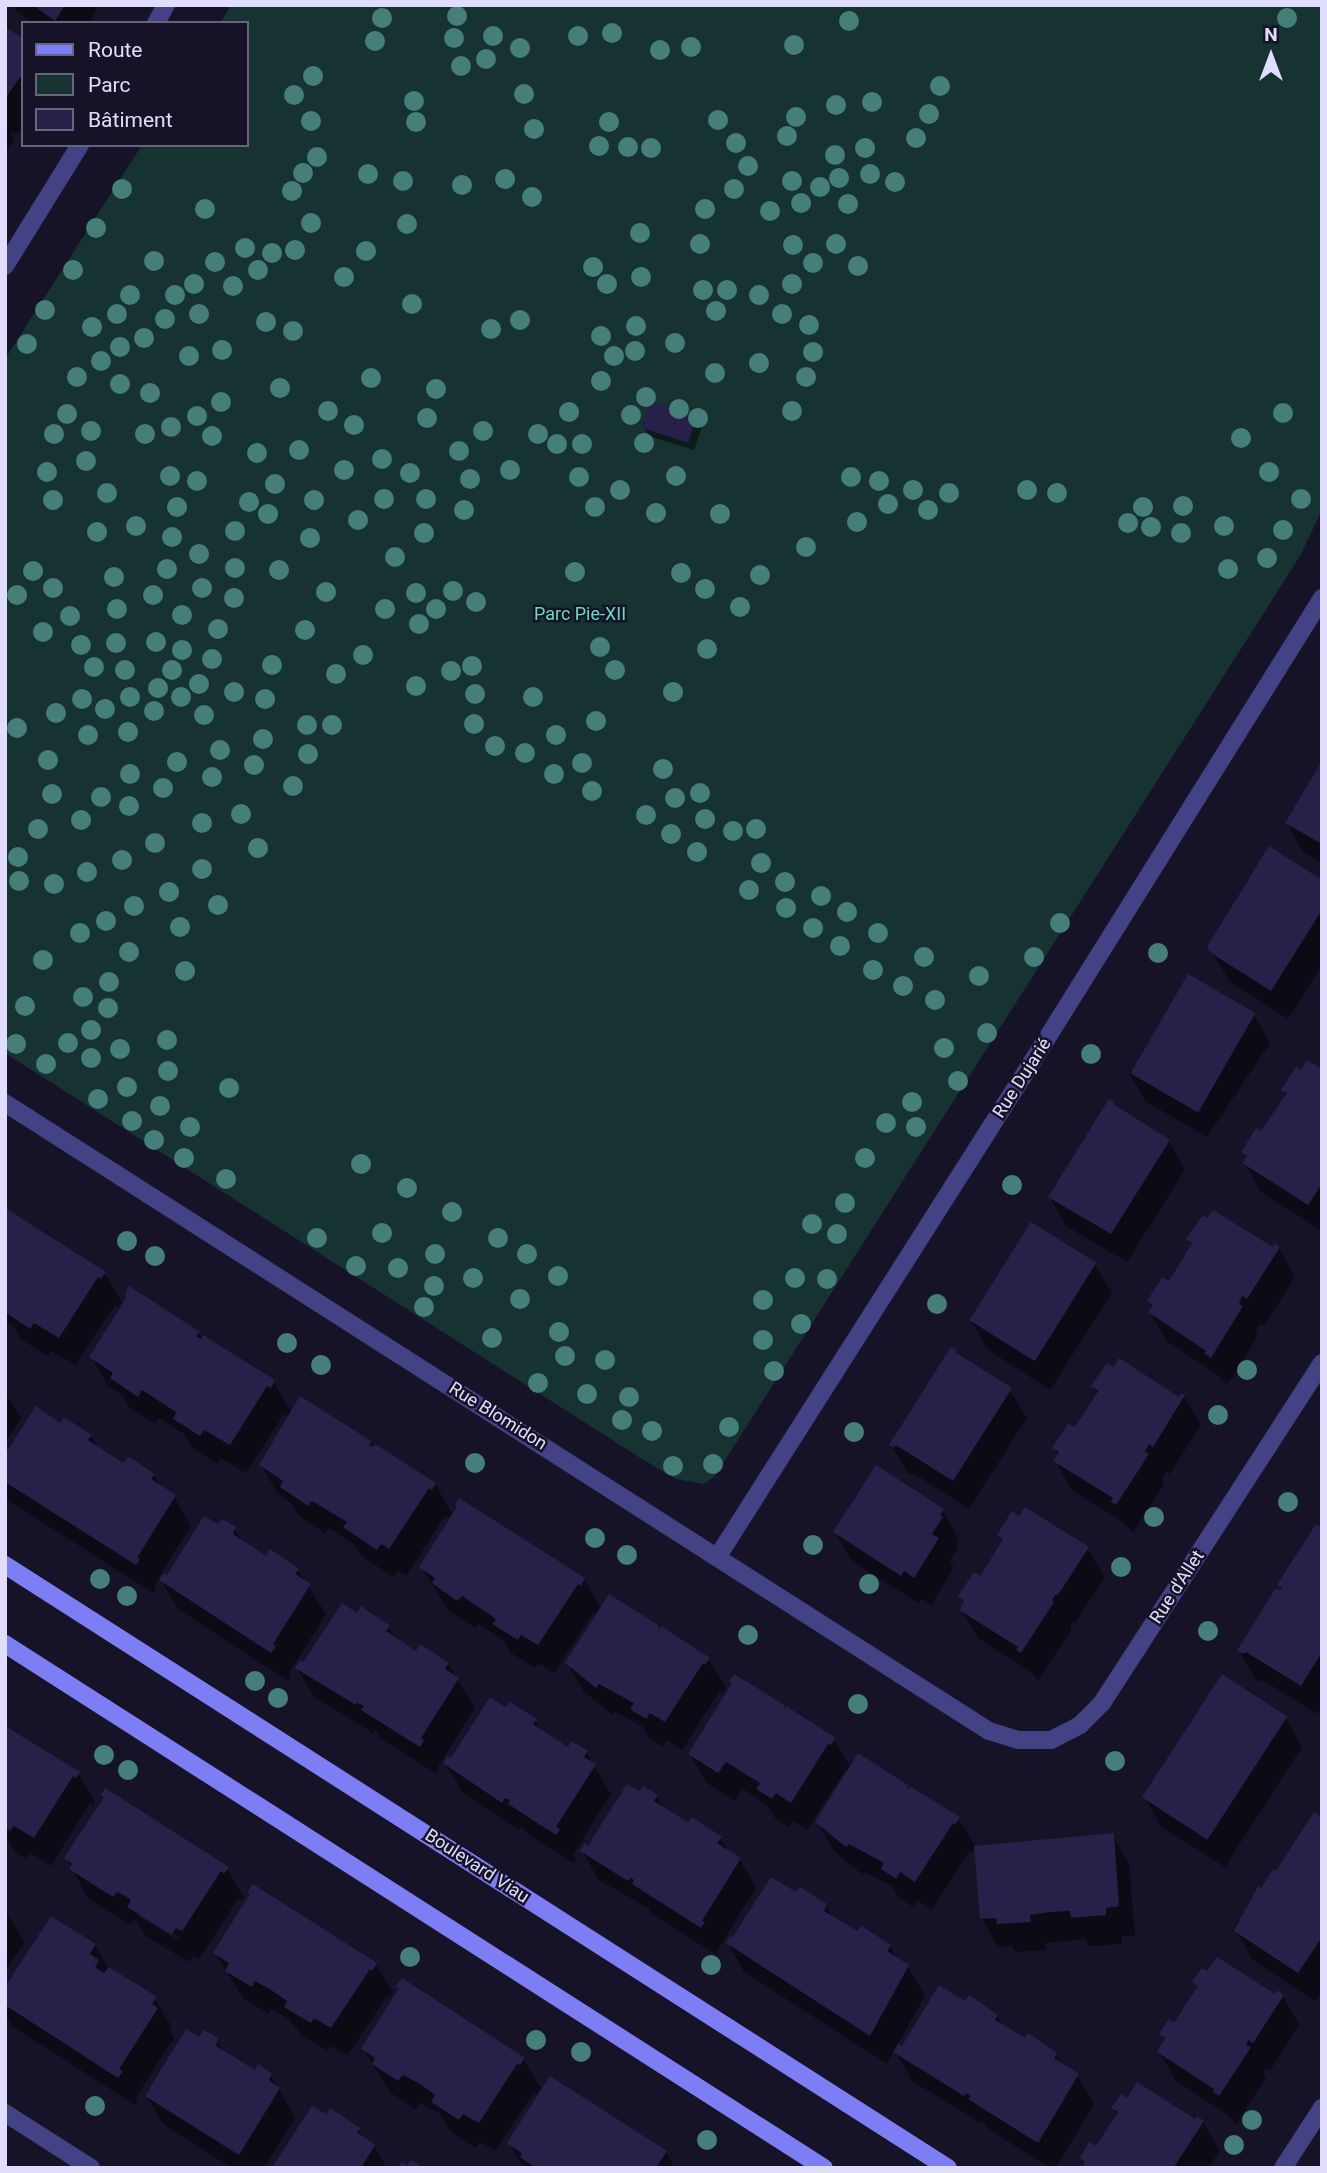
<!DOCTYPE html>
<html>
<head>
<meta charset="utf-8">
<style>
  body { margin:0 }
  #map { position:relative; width:1327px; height:2173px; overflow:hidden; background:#161329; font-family:Roboto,sans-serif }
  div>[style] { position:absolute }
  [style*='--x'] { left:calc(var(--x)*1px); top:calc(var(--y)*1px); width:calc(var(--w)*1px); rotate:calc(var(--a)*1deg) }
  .green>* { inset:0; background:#163331 }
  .shadow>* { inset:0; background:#0007 }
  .building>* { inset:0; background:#272049; transform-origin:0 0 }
  .minor>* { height:18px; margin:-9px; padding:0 9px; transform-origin:9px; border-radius:9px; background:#424284 }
  .tertiary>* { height:18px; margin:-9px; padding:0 9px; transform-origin:9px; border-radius:9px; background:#424284 }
  .secondary>* { height:18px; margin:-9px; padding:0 9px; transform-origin:9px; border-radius:9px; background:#7d7ef4 }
  .trees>* { width:20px; height:20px; margin:-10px; border-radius:50%; background:#467f79 }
  span { translate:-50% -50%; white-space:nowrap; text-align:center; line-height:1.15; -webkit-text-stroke:5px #161329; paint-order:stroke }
  .park-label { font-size:18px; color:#6ed8ba }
  .street-label { font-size:18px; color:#e0defc }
  .frame { position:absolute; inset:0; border:7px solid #e0defc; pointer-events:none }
  .legend { position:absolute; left:21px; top:21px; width:228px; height:126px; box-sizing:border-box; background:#161329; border:2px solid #67647d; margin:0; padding:9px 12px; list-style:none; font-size:21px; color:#e0defc }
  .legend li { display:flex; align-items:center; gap:14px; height:35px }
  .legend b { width:35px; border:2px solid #67647d }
  .north { position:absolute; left:1236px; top:21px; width:70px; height:70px; -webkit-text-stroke:5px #161329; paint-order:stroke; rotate:0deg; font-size:19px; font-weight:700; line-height:28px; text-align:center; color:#e0defc }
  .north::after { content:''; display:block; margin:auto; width:24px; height:32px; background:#e0defc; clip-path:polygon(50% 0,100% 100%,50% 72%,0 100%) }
</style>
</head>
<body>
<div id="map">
  <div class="green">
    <i style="clip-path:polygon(231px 5px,1322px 5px,1322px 510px,1300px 556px,715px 1476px,704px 1484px,676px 1479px,642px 1459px,5px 1053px,5px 359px,142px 145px,247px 145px,247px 23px,220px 23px)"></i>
  </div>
  <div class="shadow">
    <i style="clip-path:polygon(9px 5px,99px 5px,89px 23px,33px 23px)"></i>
    <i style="clip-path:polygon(5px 30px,23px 41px,23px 126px,18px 134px,10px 132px,14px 140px,5px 154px)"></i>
    <i style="clip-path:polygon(696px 417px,702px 427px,694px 450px,649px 436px,643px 426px)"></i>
    <i style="clip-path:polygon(1322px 766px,1322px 863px,1303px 852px,1287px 823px)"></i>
    <i style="clip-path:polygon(1322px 882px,1322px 965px,1288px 1019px,1230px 982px,1209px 947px)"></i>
    <i style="clip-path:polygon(1254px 1015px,1270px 1043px,1207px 1137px,1145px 1101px,1129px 1072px)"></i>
    <i style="clip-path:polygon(1322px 1071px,1322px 1231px,1261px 1192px,1245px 1163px,1247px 1159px,1243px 1152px,1262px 1134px,1287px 1096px,1283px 1090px,1301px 1072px)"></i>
    <i style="clip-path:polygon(1113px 1103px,1116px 1108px,1169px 1141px,1185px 1170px,1127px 1262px,1066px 1226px,1050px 1197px)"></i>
    <i style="clip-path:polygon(5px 1210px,105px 1273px,122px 1302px,118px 1307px,115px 1305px,75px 1365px,51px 1351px,47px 1356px,21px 1339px,13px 1326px,5px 1321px)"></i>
    <i style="clip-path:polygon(1188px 1239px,1279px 1248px,1295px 1277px,1264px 1326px,1259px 1324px,1256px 1331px,1258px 1336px,1227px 1385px,1219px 1376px,1167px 1341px,1150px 1312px,1153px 1308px,1149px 1301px,1169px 1283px,1192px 1247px)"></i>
    <i style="clip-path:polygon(1095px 1265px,1112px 1293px,1050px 1390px,987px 1349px,971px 1320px)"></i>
    <i style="clip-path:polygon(199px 1333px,203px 1340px,273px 1381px,292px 1414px,369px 1442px,374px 1450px,435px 1484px,452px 1513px,448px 1518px,445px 1516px,406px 1576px,398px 1571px,394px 1578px,362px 1556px,355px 1545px,329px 1528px,325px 1533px,299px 1516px,291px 1503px,278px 1494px,261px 1465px,290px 1417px,284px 1414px,246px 1473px,221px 1458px,217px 1464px,192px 1447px,184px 1434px,159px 1418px,155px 1424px,129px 1407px,122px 1395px,108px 1386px,91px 1357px)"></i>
    <i style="clip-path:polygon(952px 1349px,959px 1357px,1010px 1390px,1027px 1418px,969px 1509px,913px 1473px,908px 1474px,891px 1445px)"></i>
    <i style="clip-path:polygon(1093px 1387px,1180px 1399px,1184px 1396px,1201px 1425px,1170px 1474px,1166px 1472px,1162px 1480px,1164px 1484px,1133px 1533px,1124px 1523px,1072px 1490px,1055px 1461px,1059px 1456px,1054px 1448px,1075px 1430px,1097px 1394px)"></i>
    <i style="clip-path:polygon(5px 1392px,21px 1418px,5px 1443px)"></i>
    <i style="clip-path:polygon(61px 1425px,91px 1436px,98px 1448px,124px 1466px,154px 1475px,161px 1487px,174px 1497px,191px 1526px,154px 1585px,156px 1589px,153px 1593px,9px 1501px,5px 1494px,5px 1457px)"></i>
    <i style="clip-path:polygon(1025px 1509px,1088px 1549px,1105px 1577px,1075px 1623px,1072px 1621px,1070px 1632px,1038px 1681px,1031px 1672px,978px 1638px,961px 1610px,964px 1603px,960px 1596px,980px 1579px,1003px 1543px,999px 1535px,1020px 1518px)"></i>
    <i style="clip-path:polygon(942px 1510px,959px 1539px,956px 1543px,958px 1547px,950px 1561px,954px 1568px,931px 1605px,921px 1599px,918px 1603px,852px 1561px,835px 1532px)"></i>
    <i style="clip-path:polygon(235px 1529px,242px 1542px,266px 1558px,298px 1570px,326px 1614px,289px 1673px,291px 1676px,288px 1681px,178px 1609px,161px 1580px)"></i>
    <i style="clip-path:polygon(1322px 1530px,1322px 1707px,1317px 1714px,1263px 1680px,1261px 1682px,1255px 1679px,1239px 1651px,1283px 1593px,1279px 1585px)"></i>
    <i style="clip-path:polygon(421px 1567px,584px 1579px,601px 1609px,657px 1626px,660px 1631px,709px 1659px,726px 1688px,722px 1693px,720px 1691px,682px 1750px,667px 1740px,663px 1747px,649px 1738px,642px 1726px,615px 1712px,613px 1715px,584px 1692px,567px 1663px,598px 1614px,594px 1612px,554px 1673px,538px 1663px,535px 1668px,511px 1653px,504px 1641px,479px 1624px,475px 1628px,450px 1612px)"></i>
    <i style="clip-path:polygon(358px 1615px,389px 1627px,396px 1639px,416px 1653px,448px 1664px,475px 1708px,438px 1767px,437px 1774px,380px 1738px,375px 1729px,373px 1733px,314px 1697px,297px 1668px)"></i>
    <i style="clip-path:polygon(782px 1706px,785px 1711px,834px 1739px,851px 1768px,907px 1786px,959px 1819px,976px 1847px,972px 1853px,969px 1851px,932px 1910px,917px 1900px,913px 1907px,899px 1898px,892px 1886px,866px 1872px,863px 1875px,834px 1851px,817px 1822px,848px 1773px,845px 1771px,807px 1830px,793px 1821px,788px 1827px,775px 1818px,767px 1805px,743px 1789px,734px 1801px,707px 1783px,690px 1754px)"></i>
    <i style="clip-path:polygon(505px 1709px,535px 1720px,542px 1732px,569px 1749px,587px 1753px,611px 1794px,573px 1855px,576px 1859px,573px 1863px,527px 1833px,522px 1826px,519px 1830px,462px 1792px,445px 1763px)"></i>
    <i style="clip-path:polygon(1286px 1718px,1302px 1747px,1225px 1867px,1161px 1827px,1145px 1798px)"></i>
    <i style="clip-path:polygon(5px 1727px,78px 1773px,95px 1802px,93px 1806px,90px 1803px,51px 1866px,30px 1853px,27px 1859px,17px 1853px,5px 1837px)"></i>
    <i style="clip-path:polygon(640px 1793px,657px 1797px,664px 1810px,688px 1825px,720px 1838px,729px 1852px,740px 1859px,756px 1888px,718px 1949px,718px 1956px,651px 1913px,648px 1908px,599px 1880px,582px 1851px)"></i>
    <i style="clip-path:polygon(evenodd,103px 1796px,227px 1869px,244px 1897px,241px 1901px,238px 1899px,199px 1959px,193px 1956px,189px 1962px,146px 1936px,137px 1921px,133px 1920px,130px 1925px,88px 1898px,66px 1858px,105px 1798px,103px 1796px,138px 1912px,180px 1938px,179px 1941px,138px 1916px,138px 1912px)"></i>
    <i style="clip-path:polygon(1322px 1819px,1322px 1991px,1315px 2001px,1253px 1960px,1236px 1931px,1262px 1890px)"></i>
    <i style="clip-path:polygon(1113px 1835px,1129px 1864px,1135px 1935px,1122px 1936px,1122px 1944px,1089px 1946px,1085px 1939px,1067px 1941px,1045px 1943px,1046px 1950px,1015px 1952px,1012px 1946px,998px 1947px,981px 1918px)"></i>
    <i style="clip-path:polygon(796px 1895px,826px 1906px,833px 1919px,857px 1934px,890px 1946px,898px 1961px,908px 1967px,925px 1996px,897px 2046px,902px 2048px,965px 2003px,997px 2016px,1004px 2027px,1056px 2054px,1063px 2066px,1077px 2075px,1094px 2104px,1056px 2168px,1050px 2168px,987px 2128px,983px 2121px,981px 2123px,912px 2081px,894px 2050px,887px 2064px,744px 1972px,728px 1943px)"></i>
    <i style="clip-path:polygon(5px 1911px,25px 1942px,5px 1972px)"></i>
    <i style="clip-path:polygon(95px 1945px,109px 1970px,155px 1999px,172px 2027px,170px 2031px,174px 2038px,136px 2097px,138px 2101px,135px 2105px,12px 2026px,5px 2014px,5px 1990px)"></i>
    <i style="clip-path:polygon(215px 1953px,376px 1964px,393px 1993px,389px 1998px,387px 1996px,348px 2055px,331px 2046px,328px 2051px,302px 2036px,289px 2019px,272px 2009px,268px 2014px,244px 1999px)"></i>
    <i style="clip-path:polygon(402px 1981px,524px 2060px,541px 2088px,537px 2093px,534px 2092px,495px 2151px,480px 2142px,476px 2148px,450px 2131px,439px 2113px,420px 2103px,415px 2109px,391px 2093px,363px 2049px,400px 1991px,397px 1987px)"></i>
    <i style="clip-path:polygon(1195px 1982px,1283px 1996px,1299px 2025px,1270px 2071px,1265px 2068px,1263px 2072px,1266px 2078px,1236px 2124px,1228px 2115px,1176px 2081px,1159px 2052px,1165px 2041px,1161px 2034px,1174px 2026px,1198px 1989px)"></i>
    <i style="clip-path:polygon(200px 2039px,217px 2040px,224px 2053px,255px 2072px,271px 2075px,295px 2118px,264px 2168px,232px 2168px,163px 2124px,147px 2096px)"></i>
    <i style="clip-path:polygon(1113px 2108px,1203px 2122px,1220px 2151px,1208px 2168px,1084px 2168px,1086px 2165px,1082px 2158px,1097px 2149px,1118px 2116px)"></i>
    <i style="clip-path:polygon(358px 2129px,364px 2139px,374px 2146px,387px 2168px,274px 2168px)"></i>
    <i style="clip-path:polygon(509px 2143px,666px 2152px,675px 2168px,524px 2168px)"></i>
  </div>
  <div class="building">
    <i style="clip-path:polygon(33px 5px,65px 5px,55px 21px)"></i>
    <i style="clip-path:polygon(5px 27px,23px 38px,23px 73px,5px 99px)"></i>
    <i style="left:650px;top:401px;width:49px;height:28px;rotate:18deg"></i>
    <i style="clip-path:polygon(1322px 761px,1322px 844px,1285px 823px)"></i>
    <i style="clip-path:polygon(1269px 846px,1322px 880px,1322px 910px,1271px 991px,1211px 953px,1207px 947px)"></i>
    <i style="left:1188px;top:974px;width:78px;height:115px;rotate:30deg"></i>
    <i style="clip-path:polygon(1307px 1060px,1322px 1069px,1322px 1184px,1308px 1205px,1242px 1163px,1247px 1156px,1241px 1152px,1256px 1128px,1261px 1131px,1287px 1093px,1281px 1090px,1296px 1067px,1301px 1070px)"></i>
    <i style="clip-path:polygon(1109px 1099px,1115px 1102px,1113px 1104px,1170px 1140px,1111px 1234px,1048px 1197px)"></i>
    <i style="clip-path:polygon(5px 1208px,106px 1272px,101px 1279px,98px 1277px,59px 1338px,34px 1323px,30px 1329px,5px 1312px)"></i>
    <i style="clip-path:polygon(1213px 1210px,1273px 1247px,1274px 1243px,1280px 1247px,1247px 1299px,1242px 1296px,1239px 1304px,1243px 1306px,1211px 1358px,1204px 1353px,1206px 1351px,1148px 1312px,1153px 1305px,1147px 1301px,1162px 1277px,1169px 1281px,1192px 1243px,1186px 1239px,1203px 1215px,1207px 1218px)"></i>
    <i style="left:1031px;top:1222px;width:77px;height:116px;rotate:32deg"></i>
    <i style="clip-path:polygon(129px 1286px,200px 1332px,196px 1336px,201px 1339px,203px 1335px,275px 1380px,271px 1388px,267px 1386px,230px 1445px,204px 1430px,200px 1436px,173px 1419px,176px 1412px,142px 1390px,138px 1397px,110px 1378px,113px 1373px,89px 1357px,127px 1297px,125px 1294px)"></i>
    <i style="clip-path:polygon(951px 1347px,957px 1350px,955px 1352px,1012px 1388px,953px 1481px,896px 1445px,894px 1448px,889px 1445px)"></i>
    <i style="clip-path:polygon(1119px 1358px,1179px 1397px,1181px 1393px,1185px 1395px,1153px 1447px,1149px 1444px,1145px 1452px,1149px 1454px,1116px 1505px,1111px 1502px,1113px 1498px,1053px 1461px,1059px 1452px,1052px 1448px,1068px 1424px,1075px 1427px,1086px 1410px,1098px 1391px,1091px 1386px,1107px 1363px,1114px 1367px)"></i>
    <i style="clip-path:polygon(300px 1396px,371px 1441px,369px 1445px,373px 1447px,375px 1444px,436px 1483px,432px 1490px,429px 1488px,389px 1549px,381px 1544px,377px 1550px,343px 1527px,347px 1522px,312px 1501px,308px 1506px,280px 1487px,283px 1481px,259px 1465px)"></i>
    <i style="clip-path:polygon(36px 1406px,60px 1423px,64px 1417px,92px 1435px,88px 1440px,123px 1463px,129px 1457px,155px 1474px,151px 1479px,176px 1495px,137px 1558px,140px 1559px,136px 1565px,5px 1482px,5px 1454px)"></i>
    <i style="clip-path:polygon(876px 1465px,944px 1509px,940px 1515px,943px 1517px,932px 1534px,939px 1538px,914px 1578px,904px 1571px,901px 1576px,833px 1532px)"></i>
    <i style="clip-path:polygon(459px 1498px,585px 1578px,581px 1586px,578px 1584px,538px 1645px,521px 1635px,518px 1640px,492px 1624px,496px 1619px,462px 1596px,457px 1601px,432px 1583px,435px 1578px,419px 1567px,457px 1507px,455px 1505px)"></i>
    <i style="clip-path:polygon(1025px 1507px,1089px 1547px,1058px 1595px,1056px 1594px,1052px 1600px,1054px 1602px,1021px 1653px,1016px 1650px,1018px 1647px,959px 1610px,964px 1601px,958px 1596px,974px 1572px,980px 1576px,992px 1557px,1003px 1539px,997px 1535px,1012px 1511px,1019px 1516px)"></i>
    <i style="clip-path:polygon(204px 1516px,218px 1524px,222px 1519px,236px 1527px,233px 1534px,266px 1556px,270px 1549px,299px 1569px,295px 1574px,311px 1584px,273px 1644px,276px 1646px,271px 1653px,159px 1580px,164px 1573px,167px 1575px)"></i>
    <i style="clip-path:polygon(1316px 1524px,1322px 1528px,1322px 1652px,1301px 1686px,1246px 1652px,1244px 1654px,1237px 1651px,1275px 1589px,1281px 1590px,1282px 1588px,1277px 1585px)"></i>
    <i style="clip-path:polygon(609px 1594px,658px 1625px,659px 1630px,661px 1626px,710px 1658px,705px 1665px,703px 1663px,665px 1722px,650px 1713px,646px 1719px,630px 1709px,634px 1703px,599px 1684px,596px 1688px,565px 1663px)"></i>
    <i style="clip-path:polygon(342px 1603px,357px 1613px,361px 1606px,390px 1626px,386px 1631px,416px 1651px,420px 1644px,449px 1663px,445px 1669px,459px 1678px,421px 1738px,424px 1740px,420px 1747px,361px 1710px,364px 1706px,357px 1703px,356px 1705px,295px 1668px,300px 1660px,303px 1662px)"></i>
    <i style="clip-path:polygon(734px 1674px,784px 1705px,784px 1710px,786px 1706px,836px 1738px,831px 1745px,828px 1744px,791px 1803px,776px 1793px,772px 1799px,756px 1789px,760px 1783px,726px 1762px,718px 1773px,688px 1754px,732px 1683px,729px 1681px)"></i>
    <i style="left:1222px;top:1674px;width:78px;height:147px;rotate:33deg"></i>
    <i style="clip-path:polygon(490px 1697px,505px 1707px,510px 1702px,537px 1719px,533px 1724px,568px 1747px,571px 1741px,588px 1751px,584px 1757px,596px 1764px,556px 1827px,560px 1829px,556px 1835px,508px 1804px,510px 1800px,505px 1798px,502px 1803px,443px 1763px,448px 1756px,451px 1758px)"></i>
    <i style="clip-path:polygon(5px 1726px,80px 1772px,76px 1778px,73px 1776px,34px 1838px,14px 1826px,10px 1831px,5px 1828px)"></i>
    <i style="clip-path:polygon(858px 1753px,908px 1785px,907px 1789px,911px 1787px,960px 1817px,955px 1825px,953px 1823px,915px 1882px,900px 1872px,896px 1879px,881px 1869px,884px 1863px,849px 1844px,846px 1847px,815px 1822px)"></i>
    <i style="clip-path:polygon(627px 1784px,640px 1791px,643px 1786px,658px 1795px,654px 1801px,688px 1822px,692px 1817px,722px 1837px,717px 1843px,741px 1858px,702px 1921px,705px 1922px,701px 1928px,632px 1884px,634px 1880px,631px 1878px,628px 1881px,580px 1851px,585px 1843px,588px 1846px)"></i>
    <i style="clip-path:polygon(105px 1788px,229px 1867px,224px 1874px,221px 1871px,182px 1931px,176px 1928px,172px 1935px,127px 1907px,131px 1900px,125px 1896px,117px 1892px,113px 1897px,69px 1869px,72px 1864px,64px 1858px,104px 1797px,101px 1795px)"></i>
    <i style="clip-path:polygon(1314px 1812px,1322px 1817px,1322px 1937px,1298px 1973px,1234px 1931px,1258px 1886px,1261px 1888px,1273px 1869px,1276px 1871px)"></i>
    <i style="clip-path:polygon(1114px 1833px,1119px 1906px,1106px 1908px,1106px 1915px,1071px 1918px,1070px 1911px,1050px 1912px,1030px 1915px,1031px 1922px,997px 1924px,996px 1918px,980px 1919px,974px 1846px)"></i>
    <i style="clip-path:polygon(771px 1877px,796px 1892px,800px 1887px,827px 1904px,824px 1911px,857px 1931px,861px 1926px,891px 1945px,887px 1951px,909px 1965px,870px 2036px,726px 1943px,730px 1936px,733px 1937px)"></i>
    <i style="clip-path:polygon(253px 1884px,377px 1963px,372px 1971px,370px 1969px,331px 2028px,314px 2018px,311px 2023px,284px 2007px,287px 2001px,271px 1990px,255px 1981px,252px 1987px,225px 1971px,229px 1963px,213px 1953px,250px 1894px,247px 1892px)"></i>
    <i style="clip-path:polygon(51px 1916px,96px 1944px,90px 1954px,99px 1960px,95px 1967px,104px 1973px,109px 1967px,157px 1997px,152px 2004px,158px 2008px,119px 2069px,123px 2071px,118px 2078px,5px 2005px,5px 1987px)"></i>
    <i style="clip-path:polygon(1217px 1957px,1275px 1994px,1277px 1990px,1284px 1995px,1253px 2043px,1248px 2040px,1246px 2045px,1251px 2047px,1219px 2096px,1213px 2092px,1214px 2089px,1157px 2052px,1165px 2038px,1159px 2034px,1169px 2019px,1174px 2023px,1198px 1986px,1192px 1982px,1202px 1968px,1207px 1971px)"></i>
    <i style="clip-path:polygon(402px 1978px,525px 2058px,520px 2065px,517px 2064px,479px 2123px,463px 2114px,459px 2120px,431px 2102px,435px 2095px,420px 2084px,403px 2075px,398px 2081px,372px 2064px,375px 2058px,361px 2049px,399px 1988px,395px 1987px)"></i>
    <i style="clip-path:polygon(939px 1985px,965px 2001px,969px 1995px,998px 2015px,995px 2020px,1025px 2038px,1028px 2033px,1057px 2053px,1054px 2058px,1079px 2074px,1038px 2143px,968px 2099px,971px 2096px,966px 2093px,964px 2096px,893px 2052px,898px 2044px,902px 2046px)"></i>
    <i style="clip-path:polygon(186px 2029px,199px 2037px,204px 2030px,218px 2038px,216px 2046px,255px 2070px,258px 2064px,272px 2074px,269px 2080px,280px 2088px,239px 2155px,145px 2096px)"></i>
    <i style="clip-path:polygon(550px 2076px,667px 2151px,656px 2168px,536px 2168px,520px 2157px,522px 2153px,507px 2143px)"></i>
    <i style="clip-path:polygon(1137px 2082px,1195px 2119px,1197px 2116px,1204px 2121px,1174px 2167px,1082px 2168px,1085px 2162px,1080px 2158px,1089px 2142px,1096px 2146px,1118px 2112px,1111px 2108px,1121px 2094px,1127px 2098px)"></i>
    <i style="clip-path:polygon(312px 2106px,326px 2114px,330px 2108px,360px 2128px,357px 2132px,375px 2145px,361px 2168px,272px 2168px)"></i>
    <i style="clip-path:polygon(411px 2160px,423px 2168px,398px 2168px,402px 2162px,407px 2166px)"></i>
  </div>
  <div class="minor">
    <i style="--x:5;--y:1103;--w:1167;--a:32.55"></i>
    <i style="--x:989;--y:1731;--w:31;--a:17"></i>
    <i style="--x:1019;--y:1740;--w:32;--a:0"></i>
    <i style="--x:1051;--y:1740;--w:33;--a:-27"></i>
    <i style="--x:1080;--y:1725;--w:31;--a:-45"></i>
    <i style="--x:1102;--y:1703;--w:405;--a:-57.1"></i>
    <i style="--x:718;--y:1556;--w:608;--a:-57.56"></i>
    <i style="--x:1044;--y:1043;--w:525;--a:-58.01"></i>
    <i style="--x:5;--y:2113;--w:102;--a:32.6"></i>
    <i style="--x:1283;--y:2168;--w:72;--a:-57"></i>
  </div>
  <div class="tertiary">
    <i style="--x:156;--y:23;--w:21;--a:-61"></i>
    <i style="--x:5;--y:266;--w:142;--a:-58.2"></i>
  </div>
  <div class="secondary">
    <i style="--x:5;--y:1565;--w:1119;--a:32.6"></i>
    <i style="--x:5;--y:1644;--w:972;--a:32.61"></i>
  </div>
  <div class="trees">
    <i style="left:457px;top:16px"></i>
    <i style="left:382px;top:18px"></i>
    <i style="left:1287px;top:18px"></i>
    <i style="left:849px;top:21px"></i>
    <i style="left:612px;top:33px"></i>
    <i style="left:493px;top:36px"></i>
    <i style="left:578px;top:36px"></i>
    <i style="left:454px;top:38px"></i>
    <i style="left:375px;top:41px"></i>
    <i style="left:794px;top:45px"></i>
    <i style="left:691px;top:47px"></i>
    <i style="left:520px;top:48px"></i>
    <i style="left:660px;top:50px"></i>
    <i style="left:486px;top:59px"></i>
    <i style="left:461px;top:66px"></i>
    <i style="left:313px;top:76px"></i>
    <i style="left:940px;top:86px"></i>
    <i style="left:524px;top:94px"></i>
    <i style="left:294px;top:95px"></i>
    <i style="left:414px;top:101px"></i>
    <i style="left:872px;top:102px"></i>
    <i style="left:836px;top:105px"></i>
    <i style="left:929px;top:114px"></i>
    <i style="left:796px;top:117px"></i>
    <i style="left:718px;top:120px"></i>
    <i style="left:311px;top:121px"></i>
    <i style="left:416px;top:122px"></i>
    <i style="left:609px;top:122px"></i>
    <i style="left:534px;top:129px"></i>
    <i style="left:787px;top:136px"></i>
    <i style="left:916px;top:138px"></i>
    <i style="left:736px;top:143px"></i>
    <i style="left:599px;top:146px"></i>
    <i style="left:628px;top:147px"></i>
    <i style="left:651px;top:148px"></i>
    <i style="left:865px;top:148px"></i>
    <i style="left:835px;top:155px"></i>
    <i style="left:317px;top:157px"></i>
    <i style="left:748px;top:166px"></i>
    <i style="left:303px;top:173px"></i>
    <i style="left:368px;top:174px"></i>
    <i style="left:870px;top:174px"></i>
    <i style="left:839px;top:178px"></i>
    <i style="left:505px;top:179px"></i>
    <i style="left:403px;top:181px"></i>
    <i style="left:792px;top:181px"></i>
    <i style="left:895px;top:182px"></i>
    <i style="left:462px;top:185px"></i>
    <i style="left:820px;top:187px"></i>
    <i style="left:122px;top:189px"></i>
    <i style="left:734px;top:189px"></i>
    <i style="left:292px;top:191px"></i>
    <i style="left:532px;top:197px"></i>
    <i style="left:801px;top:203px"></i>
    <i style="left:848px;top:204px"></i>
    <i style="left:205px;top:209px"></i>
    <i style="left:705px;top:209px"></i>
    <i style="left:770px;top:211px"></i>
    <i style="left:311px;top:223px"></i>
    <i style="left:407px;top:224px"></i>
    <i style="left:96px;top:228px"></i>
    <i style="left:640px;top:233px"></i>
    <i style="left:700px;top:244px"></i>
    <i style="left:836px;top:244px"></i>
    <i style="left:793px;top:245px"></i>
    <i style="left:245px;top:248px"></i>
    <i style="left:295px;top:250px"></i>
    <i style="left:366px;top:251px"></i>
    <i style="left:272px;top:253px"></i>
    <i style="left:154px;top:261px"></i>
    <i style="left:215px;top:262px"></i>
    <i style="left:813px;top:263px"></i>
    <i style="left:858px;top:266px"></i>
    <i style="left:593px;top:267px"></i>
    <i style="left:73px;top:270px"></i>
    <i style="left:258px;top:270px"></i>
    <i style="left:344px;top:277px"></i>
    <i style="left:641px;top:277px"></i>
    <i style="left:194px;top:284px"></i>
    <i style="left:607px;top:284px"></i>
    <i style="left:792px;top:284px"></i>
    <i style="left:233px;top:286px"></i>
    <i style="left:703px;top:290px"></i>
    <i style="left:727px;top:290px"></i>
    <i style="left:130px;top:295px"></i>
    <i style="left:175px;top:295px"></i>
    <i style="left:759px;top:295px"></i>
    <i style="left:412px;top:304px"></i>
    <i style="left:45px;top:310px"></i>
    <i style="left:716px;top:311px"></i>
    <i style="left:117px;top:314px"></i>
    <i style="left:199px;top:314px"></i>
    <i style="left:782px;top:314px"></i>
    <i style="left:165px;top:319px"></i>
    <i style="left:520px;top:320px"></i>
    <i style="left:266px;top:322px"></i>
    <i style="left:809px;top:325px"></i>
    <i style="left:636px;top:326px"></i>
    <i style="left:92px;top:327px"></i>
    <i style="left:491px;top:329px"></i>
    <i style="left:293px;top:331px"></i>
    <i style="left:601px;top:336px"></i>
    <i style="left:144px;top:338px"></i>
    <i style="left:675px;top:343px"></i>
    <i style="left:27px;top:344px"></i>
    <i style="left:120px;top:347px"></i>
    <i style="left:222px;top:350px"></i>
    <i style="left:635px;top:351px"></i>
    <i style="left:813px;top:352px"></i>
    <i style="left:189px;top:356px"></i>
    <i style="left:614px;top:356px"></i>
    <i style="left:101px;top:361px"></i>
    <i style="left:759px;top:363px"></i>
    <i style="left:715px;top:373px"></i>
    <i style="left:77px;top:377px"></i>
    <i style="left:806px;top:377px"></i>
    <i style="left:371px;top:378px"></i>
    <i style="left:601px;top:381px"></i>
    <i style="left:120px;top:384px"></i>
    <i style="left:280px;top:388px"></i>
    <i style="left:436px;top:389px"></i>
    <i style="left:150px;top:393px"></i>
    <i style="left:646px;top:397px"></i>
    <i style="left:221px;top:402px"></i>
    <i style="left:679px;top:409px"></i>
    <i style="left:328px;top:411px"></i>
    <i style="left:792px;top:411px"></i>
    <i style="left:569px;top:412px"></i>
    <i style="left:1283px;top:413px"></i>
    <i style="left:67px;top:414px"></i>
    <i style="left:631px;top:415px"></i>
    <i style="left:197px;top:416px"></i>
    <i style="left:427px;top:418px"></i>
    <i style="left:698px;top:418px"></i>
    <i style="left:354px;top:425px"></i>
    <i style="left:171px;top:427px"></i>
    <i style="left:91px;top:431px"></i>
    <i style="left:483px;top:431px"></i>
    <i style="left:54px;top:434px"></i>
    <i style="left:145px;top:434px"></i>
    <i style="left:538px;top:434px"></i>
    <i style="left:212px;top:436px"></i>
    <i style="left:1241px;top:438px"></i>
    <i style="left:644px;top:443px"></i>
    <i style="left:557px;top:444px"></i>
    <i style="left:582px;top:444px"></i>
    <i style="left:299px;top:450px"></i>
    <i style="left:459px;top:451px"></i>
    <i style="left:257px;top:453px"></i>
    <i style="left:382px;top:459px"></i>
    <i style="left:86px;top:461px"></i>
    <i style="left:344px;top:470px"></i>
    <i style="left:510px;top:470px"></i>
    <i style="left:47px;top:472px"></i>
    <i style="left:1269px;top:472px"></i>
    <i style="left:410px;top:473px"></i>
    <i style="left:170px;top:476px"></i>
    <i style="left:676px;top:476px"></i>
    <i style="left:579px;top:477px"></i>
    <i style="left:851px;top:477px"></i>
    <i style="left:470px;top:479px"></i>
    <i style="left:197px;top:481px"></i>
    <i style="left:879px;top:481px"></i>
    <i style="left:275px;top:484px"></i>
    <i style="left:620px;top:490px"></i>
    <i style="left:913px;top:490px"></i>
    <i style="left:1027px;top:490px"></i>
    <i style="left:107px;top:493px"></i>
    <i style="left:949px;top:493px"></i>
    <i style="left:1057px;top:493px"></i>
    <i style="left:384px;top:499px"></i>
    <i style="left:426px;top:499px"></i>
    <i style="left:1301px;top:499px"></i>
    <i style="left:53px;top:500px"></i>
    <i style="left:314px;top:500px"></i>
    <i style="left:249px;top:502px"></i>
    <i style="left:888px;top:504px"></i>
    <i style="left:1183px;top:506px"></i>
    <i style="left:177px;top:507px"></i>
    <i style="left:595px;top:507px"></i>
    <i style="left:1143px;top:507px"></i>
    <i style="left:464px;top:510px"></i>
    <i style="left:928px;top:510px"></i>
    <i style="left:656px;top:513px"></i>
    <i style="left:268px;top:514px"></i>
    <i style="left:720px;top:514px"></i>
    <i style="left:358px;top:520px"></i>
    <i style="left:857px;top:522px"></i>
    <i style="left:1128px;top:523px"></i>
    <i style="left:136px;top:526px"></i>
    <i style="left:1224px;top:526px"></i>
    <i style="left:1151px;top:527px"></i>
    <i style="left:1283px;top:530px"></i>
    <i style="left:235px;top:531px"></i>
    <i style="left:97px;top:532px"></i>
    <i style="left:424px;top:533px"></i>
    <i style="left:1181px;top:533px"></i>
    <i style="left:172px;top:537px"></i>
    <i style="left:310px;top:538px"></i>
    <i style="left:806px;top:547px"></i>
    <i style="left:199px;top:554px"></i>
    <i style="left:395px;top:557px"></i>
    <i style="left:1267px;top:558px"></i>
    <i style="left:235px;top:568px"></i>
    <i style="left:167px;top:569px"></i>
    <i style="left:1228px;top:569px"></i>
    <i style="left:279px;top:570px"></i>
    <i style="left:33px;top:571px"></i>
    <i style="left:575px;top:572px"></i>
    <i style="left:681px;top:573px"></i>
    <i style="left:760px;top:575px"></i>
    <i style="left:114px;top:577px"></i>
    <i style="left:53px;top:588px"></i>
    <i style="left:202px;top:588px"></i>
    <i style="left:705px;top:589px"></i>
    <i style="left:453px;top:591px"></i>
    <i style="left:326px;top:592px"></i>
    <i style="left:416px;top:593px"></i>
    <i style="left:17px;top:595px"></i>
    <i style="left:153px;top:595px"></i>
    <i style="left:234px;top:598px"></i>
    <i style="left:476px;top:602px"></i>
    <i style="left:740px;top:607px"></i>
    <i style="left:117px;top:609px"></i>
    <i style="left:385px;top:609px"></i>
    <i style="left:436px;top:609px"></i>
    <i style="left:182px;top:615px"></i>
    <i style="left:70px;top:616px"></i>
    <i style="left:419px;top:624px"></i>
    <i style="left:218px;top:629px"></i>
    <i style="left:305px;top:630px"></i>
    <i style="left:43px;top:632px"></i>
    <i style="left:156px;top:642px"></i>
    <i style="left:116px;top:643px"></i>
    <i style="left:81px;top:645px"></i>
    <i style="left:600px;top:647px"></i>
    <i style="left:707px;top:649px"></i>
    <i style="left:182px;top:650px"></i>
    <i style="left:363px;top:655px"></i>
    <i style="left:212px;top:659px"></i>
    <i style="left:272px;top:665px"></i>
    <i style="left:472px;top:666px"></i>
    <i style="left:94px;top:667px"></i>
    <i style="left:125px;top:670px"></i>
    <i style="left:172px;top:670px"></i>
    <i style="left:615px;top:670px"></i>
    <i style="left:451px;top:671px"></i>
    <i style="left:336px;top:674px"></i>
    <i style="left:199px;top:684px"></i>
    <i style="left:416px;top:686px"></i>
    <i style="left:158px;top:688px"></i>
    <i style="left:234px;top:692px"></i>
    <i style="left:673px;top:692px"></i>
    <i style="left:475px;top:694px"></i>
    <i style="left:130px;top:697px"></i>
    <i style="left:181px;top:697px"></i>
    <i style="left:533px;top:697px"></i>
    <i style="left:82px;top:699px"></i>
    <i style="left:265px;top:699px"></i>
    <i style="left:105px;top:709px"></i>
    <i style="left:154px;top:711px"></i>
    <i style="left:56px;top:713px"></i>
    <i style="left:204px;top:715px"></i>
    <i style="left:596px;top:721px"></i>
    <i style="left:474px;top:724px"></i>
    <i style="left:307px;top:725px"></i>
    <i style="left:332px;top:725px"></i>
    <i style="left:17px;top:728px"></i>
    <i style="left:128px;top:732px"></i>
    <i style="left:88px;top:735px"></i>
    <i style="left:556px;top:735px"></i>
    <i style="left:263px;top:739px"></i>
    <i style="left:495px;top:746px"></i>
    <i style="left:220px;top:750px"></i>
    <i style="left:525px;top:753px"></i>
    <i style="left:308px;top:754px"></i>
    <i style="left:48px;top:760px"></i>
    <i style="left:177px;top:762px"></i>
    <i style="left:582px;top:763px"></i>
    <i style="left:254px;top:765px"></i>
    <i style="left:663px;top:769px"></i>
    <i style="left:130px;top:774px"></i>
    <i style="left:554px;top:774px"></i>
    <i style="left:212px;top:777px"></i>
    <i style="left:293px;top:786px"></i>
    <i style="left:163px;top:788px"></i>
    <i style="left:592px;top:791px"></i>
    <i style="left:700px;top:793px"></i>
    <i style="left:52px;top:794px"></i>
    <i style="left:101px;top:797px"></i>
    <i style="left:675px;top:798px"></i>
    <i style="left:129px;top:806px"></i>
    <i style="left:241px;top:814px"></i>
    <i style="left:646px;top:815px"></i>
    <i style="left:705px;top:819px"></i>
    <i style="left:81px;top:820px"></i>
    <i style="left:202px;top:823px"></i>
    <i style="left:38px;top:829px"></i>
    <i style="left:756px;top:829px"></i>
    <i style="left:733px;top:831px"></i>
    <i style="left:671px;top:834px"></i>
    <i style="left:155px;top:843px"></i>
    <i style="left:258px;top:848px"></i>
    <i style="left:697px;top:852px"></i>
    <i style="left:18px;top:857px"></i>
    <i style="left:122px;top:860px"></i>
    <i style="left:761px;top:863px"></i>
    <i style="left:202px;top:869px"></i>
    <i style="left:87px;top:872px"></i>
    <i style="left:19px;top:881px"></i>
    <i style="left:785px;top:882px"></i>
    <i style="left:54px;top:884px"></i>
    <i style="left:749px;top:890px"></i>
    <i style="left:169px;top:892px"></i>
    <i style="left:821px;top:896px"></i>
    <i style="left:218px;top:905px"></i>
    <i style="left:134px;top:906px"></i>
    <i style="left:786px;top:908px"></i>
    <i style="left:847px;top:912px"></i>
    <i style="left:106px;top:921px"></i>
    <i style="left:1060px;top:923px"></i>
    <i style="left:180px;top:927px"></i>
    <i style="left:813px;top:928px"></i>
    <i style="left:80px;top:933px"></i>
    <i style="left:878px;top:933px"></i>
    <i style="left:840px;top:946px"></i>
    <i style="left:129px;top:952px"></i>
    <i style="left:1158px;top:953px"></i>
    <i style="left:924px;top:957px"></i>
    <i style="left:1034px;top:957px"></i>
    <i style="left:43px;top:960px"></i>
    <i style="left:873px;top:970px"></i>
    <i style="left:185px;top:971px"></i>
    <i style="left:979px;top:976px"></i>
    <i style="left:109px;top:982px"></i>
    <i style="left:903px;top:986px"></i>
    <i style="left:83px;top:997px"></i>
    <i style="left:935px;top:1000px"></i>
    <i style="left:25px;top:1006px"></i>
    <i style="left:108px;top:1008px"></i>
    <i style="left:91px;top:1030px"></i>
    <i style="left:987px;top:1033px"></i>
    <i style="left:167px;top:1040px"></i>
    <i style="left:68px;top:1043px"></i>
    <i style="left:16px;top:1044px"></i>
    <i style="left:944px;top:1048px"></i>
    <i style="left:120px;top:1049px"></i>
    <i style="left:1091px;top:1054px"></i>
    <i style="left:91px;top:1058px"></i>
    <i style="left:46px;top:1064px"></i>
    <i style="left:168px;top:1071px"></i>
    <i style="left:958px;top:1081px"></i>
    <i style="left:127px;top:1087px"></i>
    <i style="left:229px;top:1088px"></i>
    <i style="left:98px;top:1099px"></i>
    <i style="left:912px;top:1102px"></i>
    <i style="left:160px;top:1106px"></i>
    <i style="left:132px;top:1121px"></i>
    <i style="left:886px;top:1123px"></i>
    <i style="left:190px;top:1127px"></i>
    <i style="left:916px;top:1127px"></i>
    <i style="left:154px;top:1140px"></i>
    <i style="left:184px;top:1158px"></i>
    <i style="left:865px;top:1158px"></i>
    <i style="left:361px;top:1164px"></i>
    <i style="left:226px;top:1179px"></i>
    <i style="left:1012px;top:1185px"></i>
    <i style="left:407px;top:1188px"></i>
    <i style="left:845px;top:1203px"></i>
    <i style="left:452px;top:1212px"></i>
    <i style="left:812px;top:1224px"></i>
    <i style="left:382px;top:1233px"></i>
    <i style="left:837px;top:1234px"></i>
    <i style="left:317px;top:1238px"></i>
    <i style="left:498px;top:1238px"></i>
    <i style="left:127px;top:1241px"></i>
    <i style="left:435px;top:1254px"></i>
    <i style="left:527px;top:1254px"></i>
    <i style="left:155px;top:1256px"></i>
    <i style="left:356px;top:1266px"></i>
    <i style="left:398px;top:1268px"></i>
    <i style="left:558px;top:1276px"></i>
    <i style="left:473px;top:1278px"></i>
    <i style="left:795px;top:1278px"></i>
    <i style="left:827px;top:1279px"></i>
    <i style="left:434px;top:1286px"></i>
    <i style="left:520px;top:1299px"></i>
    <i style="left:763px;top:1300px"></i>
    <i style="left:937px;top:1304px"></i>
    <i style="left:424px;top:1307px"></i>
    <i style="left:801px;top:1324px"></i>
    <i style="left:559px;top:1332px"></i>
    <i style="left:492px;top:1338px"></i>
    <i style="left:763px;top:1340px"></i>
    <i style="left:287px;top:1343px"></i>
    <i style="left:565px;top:1356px"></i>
    <i style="left:605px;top:1360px"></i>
    <i style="left:321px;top:1365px"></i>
    <i style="left:1247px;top:1370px"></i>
    <i style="left:774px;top:1371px"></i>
    <i style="left:538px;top:1383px"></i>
    <i style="left:587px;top:1394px"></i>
    <i style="left:629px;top:1397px"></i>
    <i style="left:1218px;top:1415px"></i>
    <i style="left:622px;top:1420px"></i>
    <i style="left:729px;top:1427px"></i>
    <i style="left:652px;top:1431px"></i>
    <i style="left:854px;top:1432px"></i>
    <i style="left:475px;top:1463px"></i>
    <i style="left:713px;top:1464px"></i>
    <i style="left:673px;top:1466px"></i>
    <i style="left:1288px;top:1502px"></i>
    <i style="left:1154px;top:1517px"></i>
    <i style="left:595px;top:1538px"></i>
    <i style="left:813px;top:1545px"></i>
    <i style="left:627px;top:1555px"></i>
    <i style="left:1121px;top:1567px"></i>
    <i style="left:100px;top:1579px"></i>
    <i style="left:869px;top:1584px"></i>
    <i style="left:127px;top:1596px"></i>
    <i style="left:1208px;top:1631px"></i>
    <i style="left:748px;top:1635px"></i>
    <i style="left:255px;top:1681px"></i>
    <i style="left:278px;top:1698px"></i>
    <i style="left:858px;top:1704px"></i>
    <i style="left:104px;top:1755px"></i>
    <i style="left:1115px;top:1761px"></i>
    <i style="left:128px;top:1770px"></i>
    <i style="left:410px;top:1957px"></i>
    <i style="left:711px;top:1965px"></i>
    <i style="left:536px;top:2040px"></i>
    <i style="left:581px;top:2052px"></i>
    <i style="left:95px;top:2106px"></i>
    <i style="left:1252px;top:2120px"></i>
    <i style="left:707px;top:2140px"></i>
    <i style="left:1234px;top:2145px"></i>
  </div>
  <div class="park-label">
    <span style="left:580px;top:614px">Parc Pie-XII</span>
  </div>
  <div class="street-label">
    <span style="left:1022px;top:1078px;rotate:-57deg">Rue Dujarié</span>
    <span style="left:498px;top:1416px;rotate:32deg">Rue Blomidon</span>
    <span style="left:1177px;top:1587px;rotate:-57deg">Rue d'Allet</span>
    <span style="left:477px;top:1866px;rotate:33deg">Boulevard Viau</span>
  </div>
  <div class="frame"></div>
  <ul class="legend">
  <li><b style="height:9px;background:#7d7ef4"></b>Route</li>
  <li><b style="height:19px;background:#163331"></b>Parc</li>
  <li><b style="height:19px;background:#272049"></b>Bâtiment</li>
  </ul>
  <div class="north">N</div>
</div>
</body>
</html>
